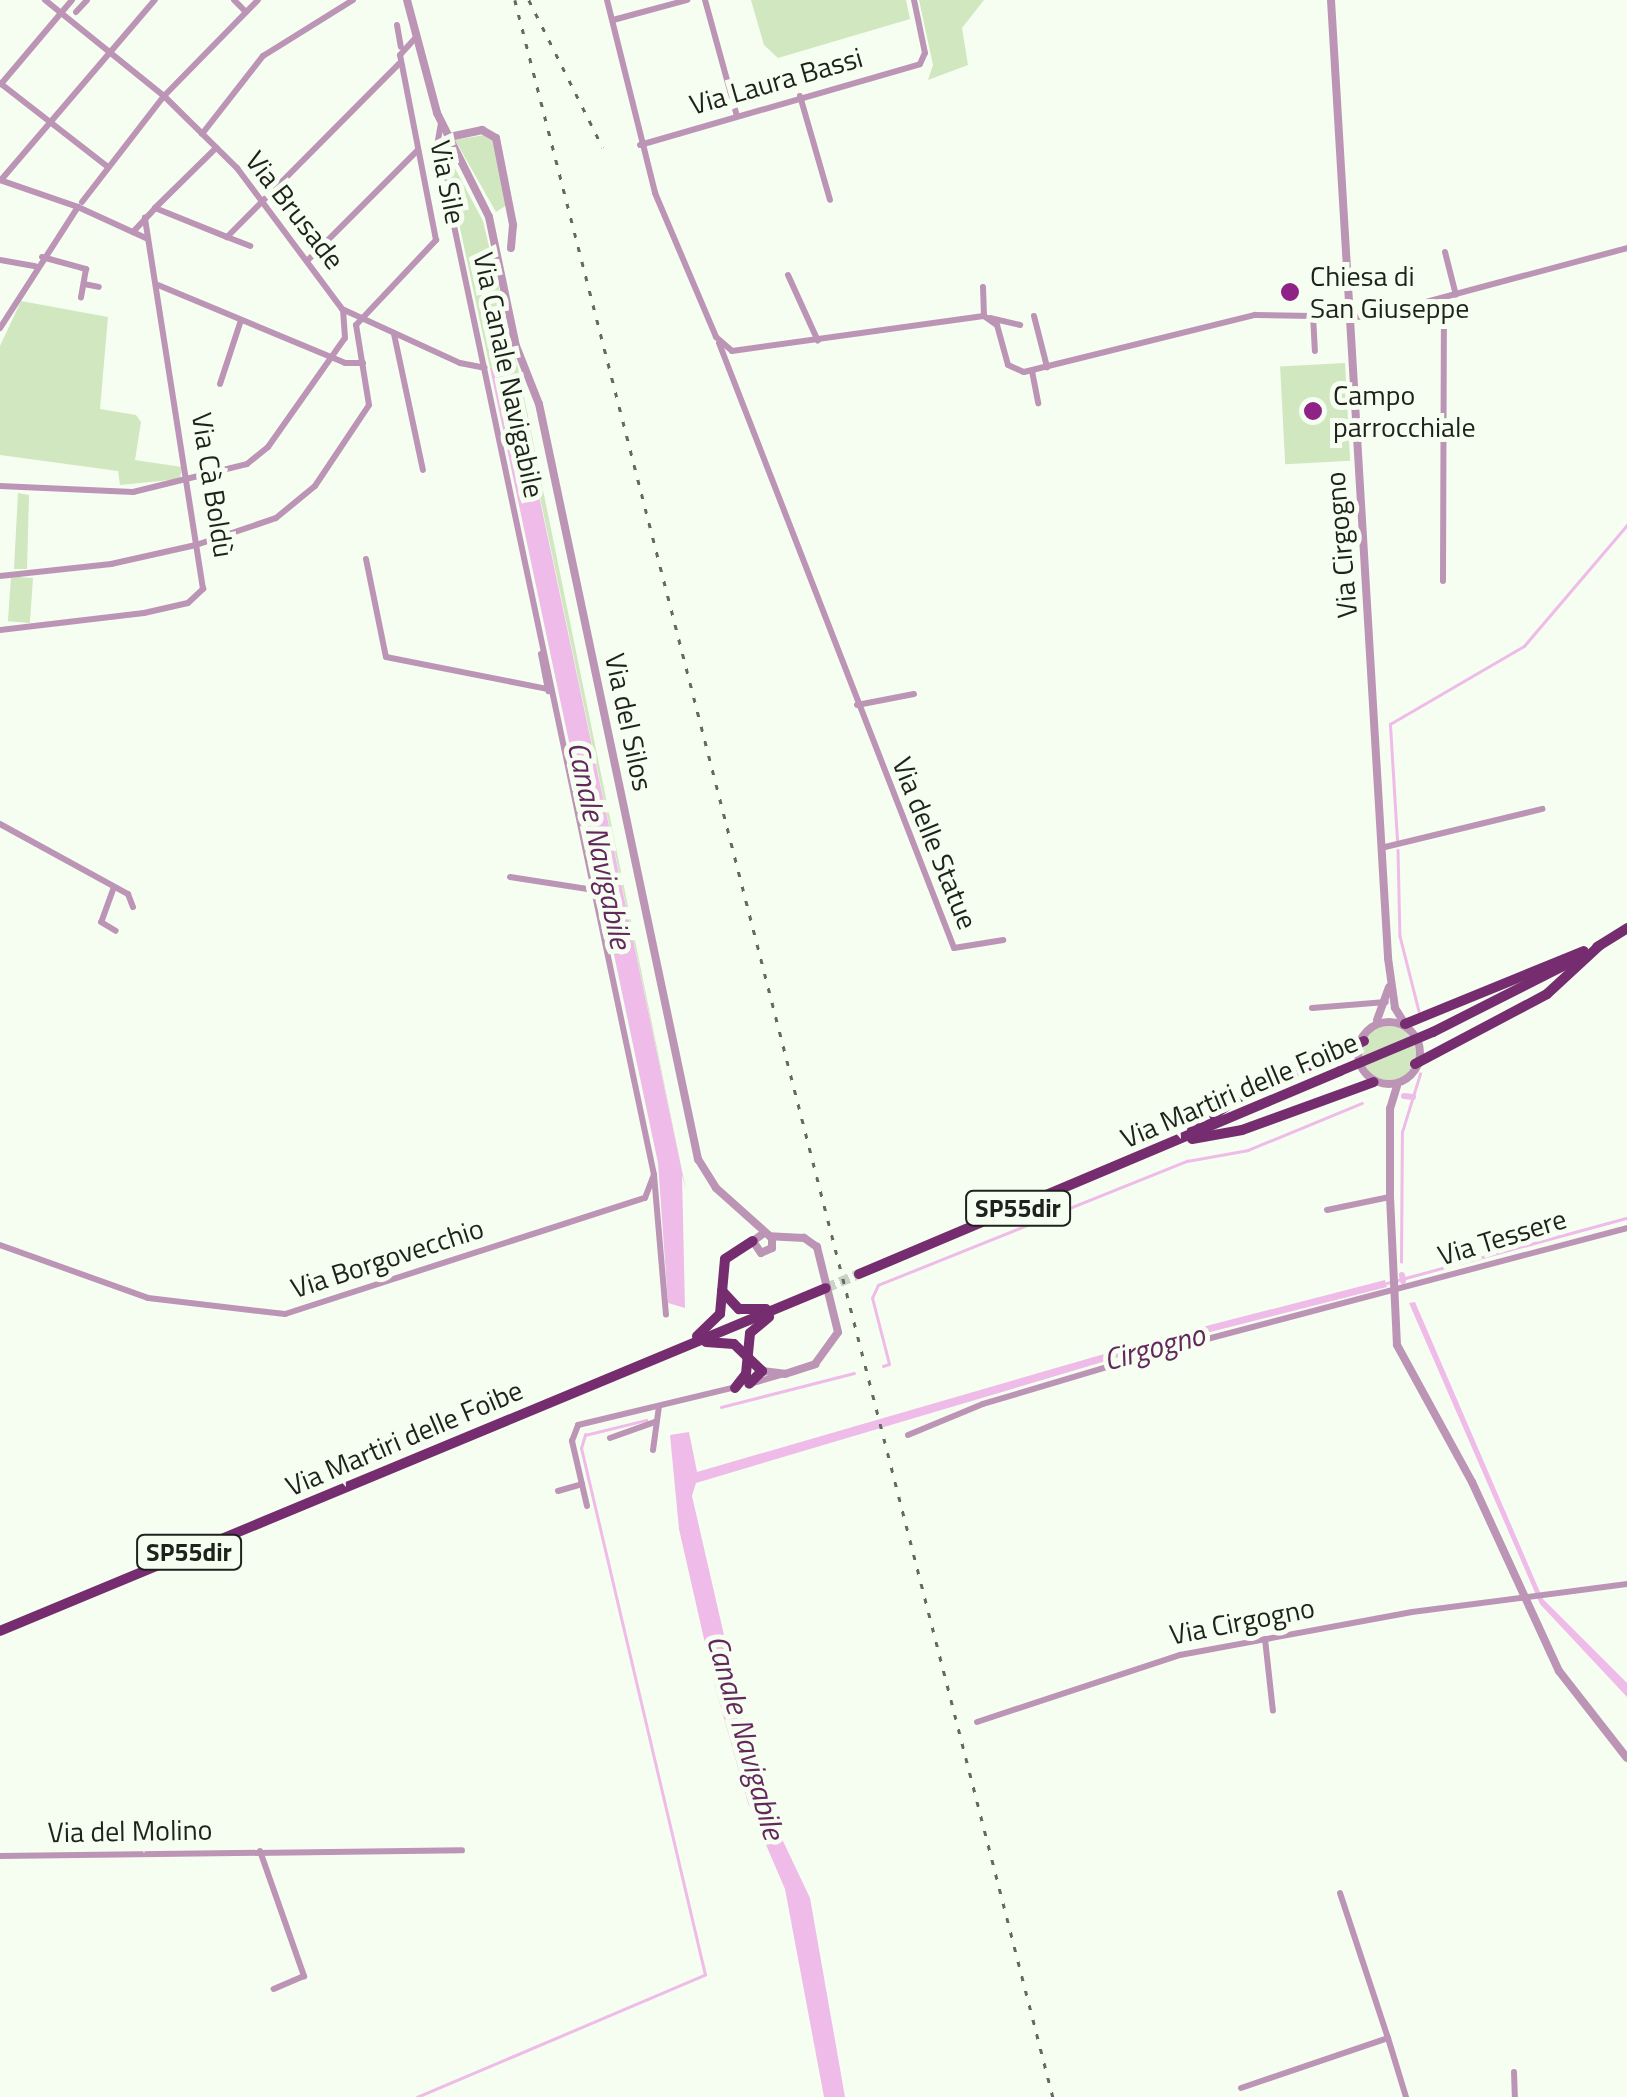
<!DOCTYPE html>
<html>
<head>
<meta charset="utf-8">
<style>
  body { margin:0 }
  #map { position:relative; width:1627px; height:2097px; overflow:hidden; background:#f6fef1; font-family:"Titillium Web",sans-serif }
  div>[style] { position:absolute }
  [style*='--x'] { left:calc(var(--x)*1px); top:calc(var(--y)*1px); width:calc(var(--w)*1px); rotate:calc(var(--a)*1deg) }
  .green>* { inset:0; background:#d0e7c0; transform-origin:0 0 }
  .round { border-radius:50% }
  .water>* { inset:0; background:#efbbe8 }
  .stream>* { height:2.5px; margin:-1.25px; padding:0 1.25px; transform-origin:1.25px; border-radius:1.25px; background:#efbbe8 }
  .canal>* { height:6px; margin:-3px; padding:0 3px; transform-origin:3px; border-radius:3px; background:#efbbe8 }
  .trunk-tunnel>* { height:10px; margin-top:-5px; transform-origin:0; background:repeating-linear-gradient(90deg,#cbd2c6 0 10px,transparent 0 15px) }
  .minor>* { height:6px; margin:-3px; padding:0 3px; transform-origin:3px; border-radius:3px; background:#bc95b6 }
  .tertiary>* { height:8px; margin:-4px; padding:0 4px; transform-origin:4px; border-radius:4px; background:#bc95b6 }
  .tertiary>.ring { margin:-4px; padding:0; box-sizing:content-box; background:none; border:8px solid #bc95b6; border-radius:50% }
  .trunk>* { height:10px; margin:-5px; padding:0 5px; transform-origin:5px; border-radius:5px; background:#762d70 }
  .rail>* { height:2.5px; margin-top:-1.25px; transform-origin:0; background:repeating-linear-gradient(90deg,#636860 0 5px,transparent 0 15px) }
  .trunk-bridge>* { height:10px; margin:-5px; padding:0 5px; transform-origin:5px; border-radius:5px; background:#762d70 }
  .dots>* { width:28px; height:28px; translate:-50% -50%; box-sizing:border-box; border:5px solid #f6fef1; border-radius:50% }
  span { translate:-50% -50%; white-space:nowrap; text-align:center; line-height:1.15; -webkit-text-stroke:10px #f6fef1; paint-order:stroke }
  .shield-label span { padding:2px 8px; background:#f6fef1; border:2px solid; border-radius:8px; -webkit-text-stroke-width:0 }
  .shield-label { font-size:25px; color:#1f221c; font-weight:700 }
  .street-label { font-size:28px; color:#1f221c }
  .poi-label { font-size:28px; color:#1f221c }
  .left { translate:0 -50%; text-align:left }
  .water-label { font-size:30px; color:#63275d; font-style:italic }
</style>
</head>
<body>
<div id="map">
  <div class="green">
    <i style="clip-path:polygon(751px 0,906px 0,910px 19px,778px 58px,764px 45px)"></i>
    <i style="clip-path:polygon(919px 0,984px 0,962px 28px,968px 65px,928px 80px,933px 65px)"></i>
    <i style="clip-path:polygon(484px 135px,493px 141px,507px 205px,496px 212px,455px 140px)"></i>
    <i style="clip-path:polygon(442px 144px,483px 221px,520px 377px,686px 1190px,513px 369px,490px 368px)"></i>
    <i style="clip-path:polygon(21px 301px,108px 317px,100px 409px,136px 415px,141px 422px,135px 460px,182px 467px,180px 479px,120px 485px,118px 471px,0 455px,0 346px)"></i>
    <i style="left:1345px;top:363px;width:98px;height:65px;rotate:87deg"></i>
    <i style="clip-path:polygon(18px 493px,29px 495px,27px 569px,14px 569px)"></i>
    <i style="left:33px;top:578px;width:45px;height:22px;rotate:94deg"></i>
    <i class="round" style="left:1362px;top:1026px;width:54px;height:54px"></i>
  </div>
  <div class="water">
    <i style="clip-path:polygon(490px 368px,512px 368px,686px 1190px,682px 1175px,685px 1308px,668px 1303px,658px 1163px)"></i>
    <i style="clip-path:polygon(1385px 1280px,1387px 1287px,1163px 1344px,696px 1483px,692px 1496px,747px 1735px,782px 1839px,810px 1898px,845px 2097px,824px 2097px,785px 1889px,748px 1803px,714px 1683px,679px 1529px,670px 1435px,689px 1432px,697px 1472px,1156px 1339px)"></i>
    <i style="clip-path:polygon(1415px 1302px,1543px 1599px,1627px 1683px,1627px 1697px,1540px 1604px,1409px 1303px)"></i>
  </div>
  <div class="stream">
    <i style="--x:1397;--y:840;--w:116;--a:-93.5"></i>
    <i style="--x:1390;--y:724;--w:155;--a:-30.2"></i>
    <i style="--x:1524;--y:646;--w:159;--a:-49.6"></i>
    <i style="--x:1398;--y:850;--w:86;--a:88.7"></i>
    <i style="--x:1400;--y:936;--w:77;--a:75.8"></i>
    <i style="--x:1401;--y:1262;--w:130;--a:-89.6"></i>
    <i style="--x:1402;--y:1132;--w:61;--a:-72.8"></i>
    <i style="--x:1387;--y:1283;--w:249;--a:-15.2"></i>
    <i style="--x:883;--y:1366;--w:6;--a:-18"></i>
    <i style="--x:889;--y:1364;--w:68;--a:-104.4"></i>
    <i style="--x:872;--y:1298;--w:14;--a:-65"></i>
    <i style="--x:878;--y:1285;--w:333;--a:-21.9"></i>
    <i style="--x:1187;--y:1161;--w:62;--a:-10.2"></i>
    <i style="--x:1248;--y:1150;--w:123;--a:-22.4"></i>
    <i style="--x:721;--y:1407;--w:137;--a:-14.3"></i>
    <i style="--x:417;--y:2097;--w:313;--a:-23"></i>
    <i style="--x:705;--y:1975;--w:541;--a:-103.24"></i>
    <i style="--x:581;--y:1448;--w:14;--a:-73"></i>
    <i style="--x:585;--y:1435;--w:63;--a:-13.8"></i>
  </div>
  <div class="canal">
    <i style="--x:1404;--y:1096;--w:9;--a:6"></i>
    <i style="--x:1402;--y:1275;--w:6;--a:81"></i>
  </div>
  <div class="trunk-tunnel">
    <i style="--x:826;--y:1288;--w:36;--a:-23"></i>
  </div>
  <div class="minor">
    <i style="--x:45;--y:0;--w:153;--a:38.9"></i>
    <i style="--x:164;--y:96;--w:103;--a:44.6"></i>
    <i style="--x:237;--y:168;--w:176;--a:53.3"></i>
    <i style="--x:342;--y:309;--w:130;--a:24.6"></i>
    <i style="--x:460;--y:363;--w:25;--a:11"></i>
    <i style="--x:234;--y:0;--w:17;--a:45"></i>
    <i style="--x:607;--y:0;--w:199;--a:76"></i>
    <i style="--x:655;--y:193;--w:156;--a:67"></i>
    <i style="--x:716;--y:337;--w:21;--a:41"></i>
    <i style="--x:732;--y:351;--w:254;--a:-7.9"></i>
    <i style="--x:984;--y:316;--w:16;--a:35"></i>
    <i style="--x:997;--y:325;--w:41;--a:74.6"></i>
    <i style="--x:1008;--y:365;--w:17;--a:24"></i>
    <i style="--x:1024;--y:372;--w:238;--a:-13.9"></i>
    <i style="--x:1255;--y:315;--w:115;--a:1"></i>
    <i style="--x:1370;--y:317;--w:266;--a:-15"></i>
    <i style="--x:705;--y:0;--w:120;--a:74.6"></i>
    <i style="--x:76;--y:12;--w:16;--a:-47"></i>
    <i style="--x:613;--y:20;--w:77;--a:-15.1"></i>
    <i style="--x:397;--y:25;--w:22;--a:80"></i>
    <i style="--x:0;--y:83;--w:137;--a:37.9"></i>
    <i style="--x:1;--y:84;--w:110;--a:-49.8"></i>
    <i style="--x:800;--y:96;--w:108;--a:73.9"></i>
    <i style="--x:441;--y:123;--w:22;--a:100"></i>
    <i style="--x:437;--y:145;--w:1053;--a:78.1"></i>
    <i style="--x:654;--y:1175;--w:140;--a:85.1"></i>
    <i style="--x:202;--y:134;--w:99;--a:-52"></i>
    <i style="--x:263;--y:56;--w:106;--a:-31.9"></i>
    <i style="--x:640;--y:145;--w:291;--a:-16.1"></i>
    <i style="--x:920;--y:64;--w:12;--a:-66"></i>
    <i style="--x:925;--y:53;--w:54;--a:-101.7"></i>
    <i style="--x:0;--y:180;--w:83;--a:19.1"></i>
    <i style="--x:1;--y:180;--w:237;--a:-49.5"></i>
    <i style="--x:82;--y:202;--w:134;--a:-52.3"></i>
    <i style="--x:164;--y:96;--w:134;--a:-45.6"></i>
    <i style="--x:78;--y:207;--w:77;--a:24.6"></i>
    <i style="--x:155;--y:208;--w:86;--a:-44.5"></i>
    <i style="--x:133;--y:232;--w:33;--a:-47"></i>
    <i style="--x:155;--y:208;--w:78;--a:21.9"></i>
    <i style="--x:227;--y:237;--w:245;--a:-45.2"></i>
    <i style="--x:227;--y:237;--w:25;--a:21"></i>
    <i style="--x:1445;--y:252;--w:44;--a:75.7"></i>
    <i style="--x:42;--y:257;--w:46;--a:15.3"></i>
    <i style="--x:86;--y:269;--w:29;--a:100"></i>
    <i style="--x:0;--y:260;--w:36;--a:10"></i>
    <i style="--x:307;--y:261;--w:157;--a:-45"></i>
    <i style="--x:788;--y:275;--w:72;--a:65.6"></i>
    <i style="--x:84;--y:284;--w:15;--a:11"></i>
    <i style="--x:158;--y:285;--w:203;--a:22.6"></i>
    <i style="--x:345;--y:363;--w:18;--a:0"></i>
    <i style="--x:983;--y:287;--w:29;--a:88"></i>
    <i style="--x:1313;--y:315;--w:36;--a:87"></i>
    <i style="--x:1034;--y:316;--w:53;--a:75.7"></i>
    <i style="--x:990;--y:318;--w:31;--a:13"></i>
    <i style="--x:0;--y:328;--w:144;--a:-57.2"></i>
    <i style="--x:394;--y:334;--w:139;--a:78"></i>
    <i style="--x:719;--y:343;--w:649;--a:68.77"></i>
    <i style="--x:954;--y:948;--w:50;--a:-9.3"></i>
    <i style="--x:1032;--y:371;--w:33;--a:79"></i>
    <i style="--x:220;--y:384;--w:67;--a:-71.8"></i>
    <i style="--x:0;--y:486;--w:133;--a:2.6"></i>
    <i style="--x:133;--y:492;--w:117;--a:-13.8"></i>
    <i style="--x:247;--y:464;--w:27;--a:-39"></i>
    <i style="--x:268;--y:447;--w:133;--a:-54.8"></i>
    <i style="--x:345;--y:338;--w:28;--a:-94"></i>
    <i style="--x:366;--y:559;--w:100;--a:78.5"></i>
    <i style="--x:386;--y:657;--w:164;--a:11.2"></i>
    <i style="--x:0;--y:576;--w:112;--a:-6.2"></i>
    <i style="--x:111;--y:564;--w:87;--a:-12.6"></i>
    <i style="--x:196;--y:545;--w:84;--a:-18.6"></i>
    <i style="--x:276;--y:518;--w:50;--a:-39.4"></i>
    <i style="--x:315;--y:486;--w:97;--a:-56.3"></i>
    <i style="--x:369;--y:405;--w:81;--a:-99.2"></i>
    <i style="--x:356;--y:325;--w:117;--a:-46.7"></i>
    <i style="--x:436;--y:240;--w:188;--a:-101"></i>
    <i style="--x:400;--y:55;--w:25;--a:-48"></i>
    <i style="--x:1443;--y:581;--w:283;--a:-89.8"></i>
    <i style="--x:0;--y:630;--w:145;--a:-6.7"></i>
    <i style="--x:144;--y:613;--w:45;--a:-12.8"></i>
    <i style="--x:188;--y:603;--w:21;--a:-43"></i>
    <i style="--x:203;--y:589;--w:376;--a:-98.9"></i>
    <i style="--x:541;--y:654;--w:38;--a:79"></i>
    <i style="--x:857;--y:705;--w:58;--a:-10.9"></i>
    <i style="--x:0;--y:824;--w:146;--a:28.7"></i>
    <i style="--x:128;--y:894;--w:14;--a:69"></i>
    <i style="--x:1385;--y:847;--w:162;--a:-13.6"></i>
    <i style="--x:510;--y:877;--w:85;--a:8.8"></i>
    <i style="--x:114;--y:887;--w:37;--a:110"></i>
    <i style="--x:101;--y:922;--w:17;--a:31"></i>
    <i style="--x:1312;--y:1008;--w:74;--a:-4.6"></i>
    <i style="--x:1327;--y:1210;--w:64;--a:-11.7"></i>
    <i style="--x:0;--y:1245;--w:157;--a:19.7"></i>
    <i style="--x:148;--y:1298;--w:138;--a:6.7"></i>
    <i style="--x:285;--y:1314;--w:378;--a:-17.9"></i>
    <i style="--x:645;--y:1198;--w:25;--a:-69"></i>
    <i style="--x:753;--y:1383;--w:32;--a:-16"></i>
    <i style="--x:908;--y:1435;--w:81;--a:-22.5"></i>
    <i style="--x:983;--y:1404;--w:178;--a:-16.6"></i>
    <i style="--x:1154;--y:1353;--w:489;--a:-14.8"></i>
    <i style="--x:610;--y:1438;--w:48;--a:-19.6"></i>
    <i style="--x:653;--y:1450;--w:44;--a:-82.2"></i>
    <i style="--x:558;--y:1491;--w:25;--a:-16"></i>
    <i style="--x:587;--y:1506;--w:67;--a:-103"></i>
    <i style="--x:572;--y:1441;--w:17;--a:-69"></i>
    <i style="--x:578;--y:1425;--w:163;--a:-13.5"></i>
    <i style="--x:1265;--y:1639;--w:72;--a:83.7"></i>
    <i style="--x:977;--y:1722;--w:214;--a:-18.3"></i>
    <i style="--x:1180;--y:1655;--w:236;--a:-10.5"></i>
    <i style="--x:1412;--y:1612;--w:217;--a:-7.4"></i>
    <i style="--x:260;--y:1851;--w:133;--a:70.6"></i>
    <i style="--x:304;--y:1976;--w:33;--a:157"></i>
    <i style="--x:0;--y:1856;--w:462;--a:-0.7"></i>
    <i style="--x:1340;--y:1893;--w:153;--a:71.7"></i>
    <i style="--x:1514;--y:2072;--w:25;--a:88"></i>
    <i style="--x:1241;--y:2088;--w:155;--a:-18.8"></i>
    <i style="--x:1388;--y:2038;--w:62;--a:73"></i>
  </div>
  <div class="tertiary">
    <i style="--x:407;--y:0;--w:117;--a:75.1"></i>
    <i style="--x:437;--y:113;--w:116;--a:63.4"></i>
    <i style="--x:489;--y:217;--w:132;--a:78.2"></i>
    <i style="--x:516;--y:346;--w:62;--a:68.4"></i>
    <i style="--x:539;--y:404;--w:772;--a:78.11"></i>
    <i style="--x:698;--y:1159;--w:34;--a:58"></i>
    <i style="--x:716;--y:1188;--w:75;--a:41.8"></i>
    <i style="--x:772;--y:1238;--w:10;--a:90"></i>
    <i style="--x:772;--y:1248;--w:12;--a:156"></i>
    <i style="--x:761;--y:1253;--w:14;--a:-124"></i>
    <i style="--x:753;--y:1241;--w:14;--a:-36"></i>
    <i style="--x:1331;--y:0;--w:960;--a:86.59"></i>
    <i style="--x:1388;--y:958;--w:50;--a:82"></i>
    <i style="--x:1395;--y:1008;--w:19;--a:58"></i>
    <i style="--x:454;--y:136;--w:29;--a:-12"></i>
    <i style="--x:482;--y:130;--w:16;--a:30"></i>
    <i style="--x:496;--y:138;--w:89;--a:78.9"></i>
    <i style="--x:513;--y:225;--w:23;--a:95"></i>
    <i style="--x:1377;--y:1020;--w:35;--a:-70"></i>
    <i class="ring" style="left:1358px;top:1022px;width:54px;height:54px"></i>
    <i style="--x:1397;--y:1086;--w:24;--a:107"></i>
    <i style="--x:1390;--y:1109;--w:88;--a:90"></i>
    <i style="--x:1390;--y:1197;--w:148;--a:87.3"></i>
    <i style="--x:1397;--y:1345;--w:156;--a:61.3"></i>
    <i style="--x:1472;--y:1482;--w:208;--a:65.3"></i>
    <i style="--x:1559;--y:1671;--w:110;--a:52"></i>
    <i style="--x:762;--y:1371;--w:23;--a:7"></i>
    <i style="--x:785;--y:1374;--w:32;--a:-18"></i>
    <i style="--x:815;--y:1364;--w:39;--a:-54"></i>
    <i style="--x:838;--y:1332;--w:88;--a:-103.9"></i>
    <i style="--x:817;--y:1247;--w:16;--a:-145"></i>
    <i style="--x:804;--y:1238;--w:34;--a:-177"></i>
  </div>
  <div class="trunk">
    <i style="--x:1597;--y:947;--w:36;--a:-32"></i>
    <i style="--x:1405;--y:1024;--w:193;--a:-22.2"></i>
    <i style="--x:1433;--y:1032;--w:168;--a:-26.9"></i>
    <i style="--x:1415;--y:1064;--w:149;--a:-27.9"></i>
    <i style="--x:1547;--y:994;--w:71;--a:-42.7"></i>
    <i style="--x:1192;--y:1130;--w:58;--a:-34.5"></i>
    <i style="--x:1240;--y:1097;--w:136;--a:-24.3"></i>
    <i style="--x:1192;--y:1139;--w:51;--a:-10.2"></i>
    <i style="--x:1242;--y:1130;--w:140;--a:-20"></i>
    <i style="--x:859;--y:1274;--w:522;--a:-22.88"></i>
    <i style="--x:722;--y:1291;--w:25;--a:47"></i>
    <i style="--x:739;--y:1309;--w:27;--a:0"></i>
    <i style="--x:697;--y:1336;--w:32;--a:-44"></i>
    <i style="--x:720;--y:1314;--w:55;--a:-84.8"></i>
    <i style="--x:725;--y:1259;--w:33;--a:-33"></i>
    <i style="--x:706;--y:1342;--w:28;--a:4"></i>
    <i style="--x:734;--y:1344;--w:39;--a:44"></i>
    <i style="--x:762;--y:1371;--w:18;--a:135"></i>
    <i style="--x:735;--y:1388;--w:18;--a:-52"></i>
    <i style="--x:746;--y:1374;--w:41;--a:-84.4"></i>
    <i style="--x:750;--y:1333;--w:25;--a:-40"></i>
    <i style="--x:0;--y:1631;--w:894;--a:-22.55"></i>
  </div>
  <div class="rail">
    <i style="--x:515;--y:0;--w:2165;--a:75.61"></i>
    <i style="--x:529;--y:0;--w:165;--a:63.4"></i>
  </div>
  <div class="trunk-bridge">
    <i style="--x:1340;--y:1071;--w:101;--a:-22.8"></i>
  </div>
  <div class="dots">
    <i style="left:1290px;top:292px;background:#8e2286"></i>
    <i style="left:1313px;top:411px;background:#8e2286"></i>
  </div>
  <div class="shield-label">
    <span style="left:1018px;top:1208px">SP55dir</span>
    <span style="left:189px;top:1552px">SP55dir</span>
  </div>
  <div class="street-label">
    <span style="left:776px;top:81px;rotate:-16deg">Via Laura Bassi</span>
    <span style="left:448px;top:182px;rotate:79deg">Via Sile</span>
    <span style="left:295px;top:210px;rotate:52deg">Via Brusade</span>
    <span style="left:509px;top:375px;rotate:78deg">Via Canale Navigabile</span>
    <span style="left:213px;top:485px;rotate:81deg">Via Cà Boldù</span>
    <span style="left:1341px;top:545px;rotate:-95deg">Via Cirgogno</span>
    <span style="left:629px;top:722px;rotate:78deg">Via del Silos</span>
    <span style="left:935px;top:843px;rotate:68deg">Via delle Statue</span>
    <span style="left:1239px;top:1090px;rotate:-23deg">Via Martiri delle Foibe</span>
    <span style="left:1502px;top:1237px;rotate:-17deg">Via Tessere</span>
    <span style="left:387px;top:1258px;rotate:-18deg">Via Borgovecchio</span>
    <span style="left:404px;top:1438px;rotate:-23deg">Via Martiri delle Foibe</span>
    <span style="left:1242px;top:1621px;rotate:-11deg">Via Cirgogno</span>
    <span style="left:130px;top:1831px;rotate:-1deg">Via del Molino</span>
  </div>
  <div class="poi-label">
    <span class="left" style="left:1310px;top:292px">Chiesa di<br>San Giuseppe</span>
    <span class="left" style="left:1333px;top:411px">Campo<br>parrocchiale</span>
  </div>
  <div class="water-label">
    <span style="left:600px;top:845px;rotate:78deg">Canale Navigabile</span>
    <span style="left:1154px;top:1347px;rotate:-15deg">Cirgogno</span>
    <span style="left:746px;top:1737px;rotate:74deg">Canale Navigabile</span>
  </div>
</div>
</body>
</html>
